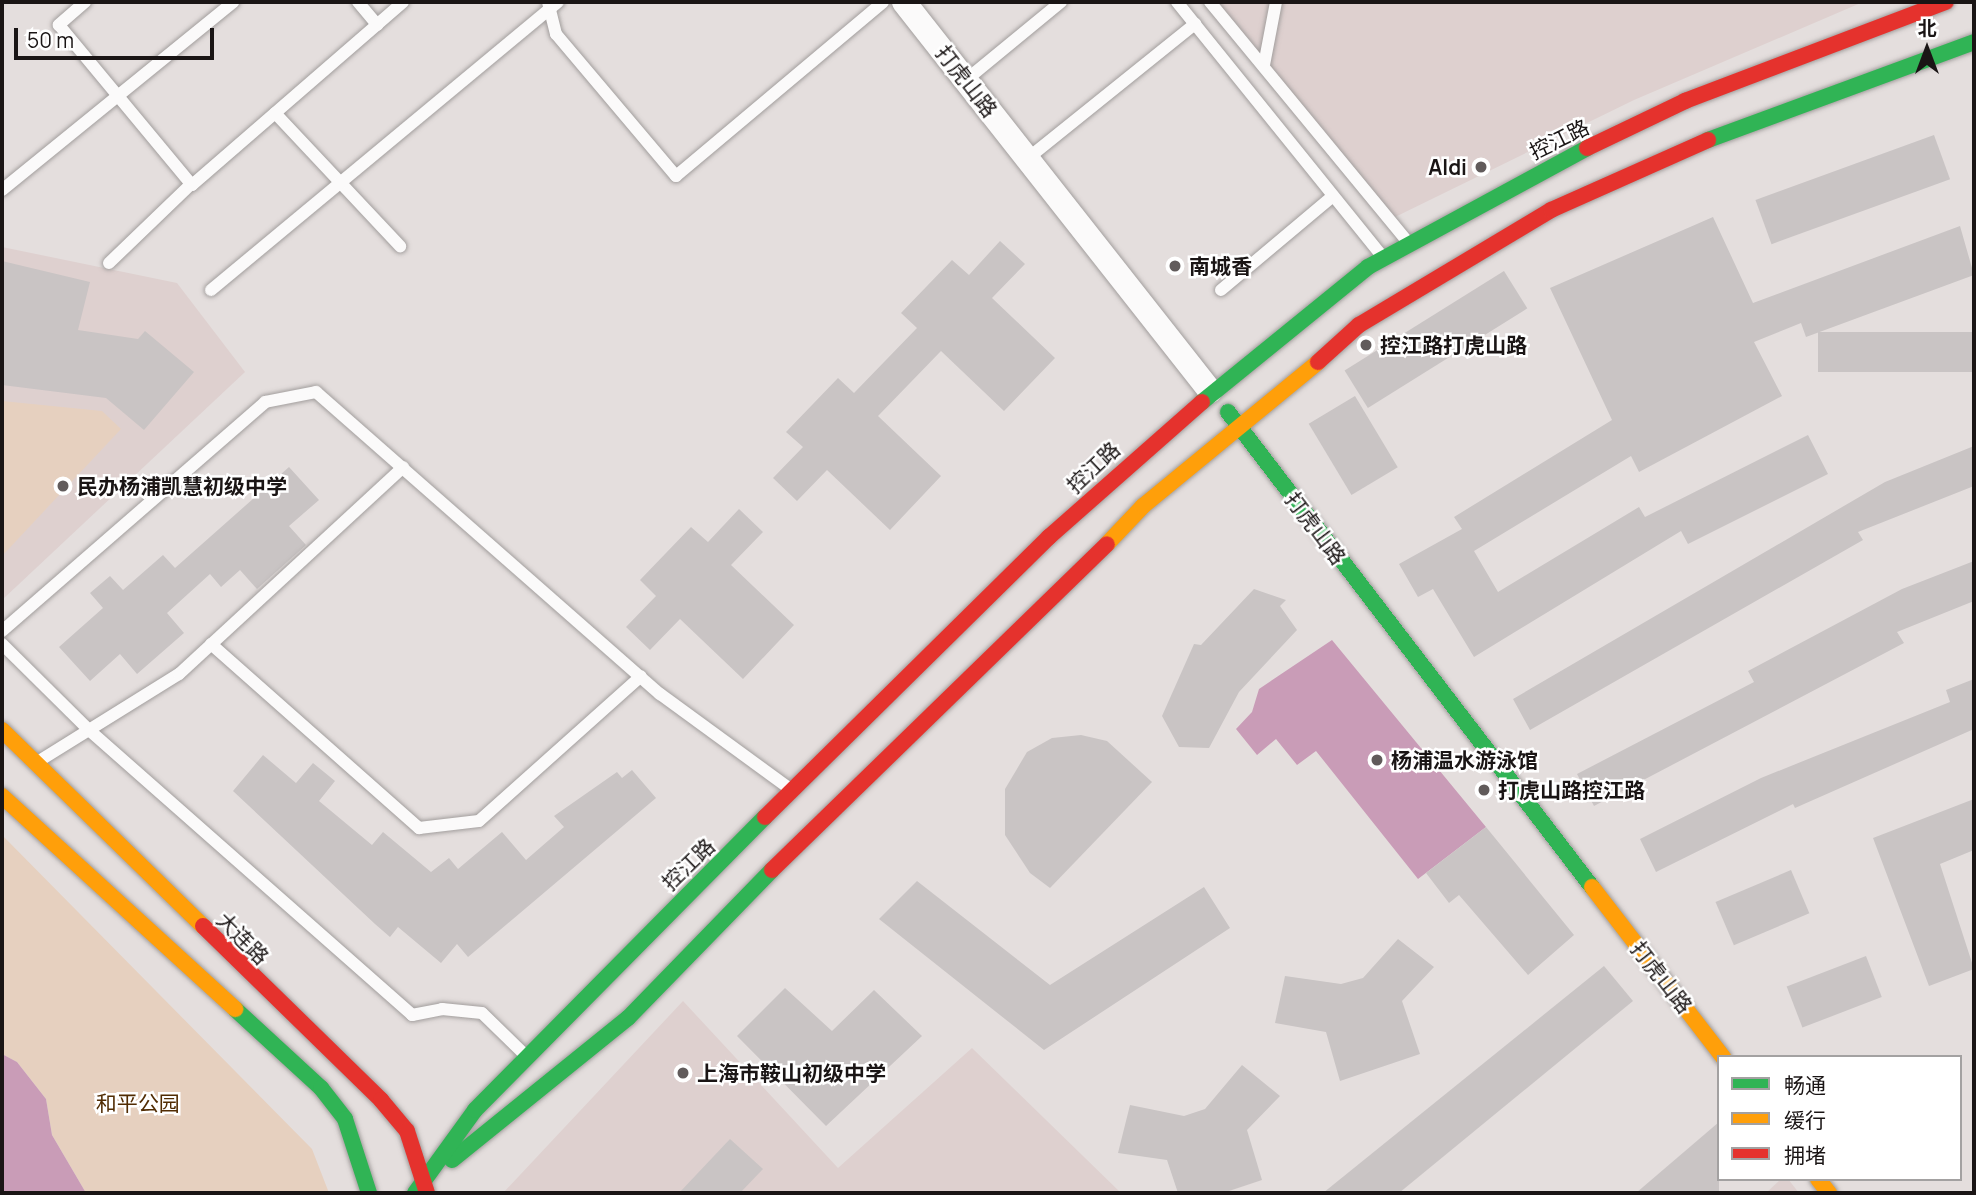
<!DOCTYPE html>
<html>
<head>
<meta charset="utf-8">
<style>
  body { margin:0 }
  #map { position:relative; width:1976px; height:1195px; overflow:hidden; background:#e4dedd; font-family:Manrope,"Noto Sans SC",sans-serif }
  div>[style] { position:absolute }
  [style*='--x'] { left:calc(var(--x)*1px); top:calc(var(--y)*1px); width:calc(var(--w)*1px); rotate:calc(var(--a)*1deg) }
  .built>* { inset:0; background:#ded0cf }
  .green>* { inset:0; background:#e6d0bf }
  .water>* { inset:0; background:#c99cb7 }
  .building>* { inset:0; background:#c9c4c4; transform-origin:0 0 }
  .roads { filter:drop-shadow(0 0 2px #a29e9d) drop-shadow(0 0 2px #a29e9d) }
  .lane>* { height:12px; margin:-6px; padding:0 6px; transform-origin:6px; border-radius:6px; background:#fbfafa }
  .street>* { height:24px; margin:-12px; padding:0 12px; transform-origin:12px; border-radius:12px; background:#fbfafa }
  .fast>* { height:16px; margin:-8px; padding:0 8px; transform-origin:8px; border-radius:8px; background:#30b455 }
  .slow>* { height:16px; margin:-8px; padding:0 8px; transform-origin:8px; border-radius:8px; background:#ff9f0a }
  .jam>* { height:16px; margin:-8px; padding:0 8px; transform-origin:8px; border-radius:8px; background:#e5322d }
  .dots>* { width:19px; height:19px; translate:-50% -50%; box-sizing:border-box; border:4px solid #fff; border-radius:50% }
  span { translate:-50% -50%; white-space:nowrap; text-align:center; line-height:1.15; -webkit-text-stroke:5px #fff; paint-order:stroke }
  .street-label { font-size:21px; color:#1a1515 }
  .poi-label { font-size:21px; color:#1a1515; font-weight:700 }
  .right { translate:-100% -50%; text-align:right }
  .left { translate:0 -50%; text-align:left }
  .park-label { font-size:21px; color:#512c03 }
  .frame { position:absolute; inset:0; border:4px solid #1a1515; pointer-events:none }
  .legend { position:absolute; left:1717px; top:1055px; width:245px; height:126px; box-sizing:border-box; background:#fff; border:2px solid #a3a1a1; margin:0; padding:9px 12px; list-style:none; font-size:21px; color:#1a1515 }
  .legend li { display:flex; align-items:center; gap:14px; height:35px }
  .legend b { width:35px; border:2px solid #a3a1a1 }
  .north { position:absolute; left:1892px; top:14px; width:70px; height:70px; -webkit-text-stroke:5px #fff; paint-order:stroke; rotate:0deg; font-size:19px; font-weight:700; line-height:28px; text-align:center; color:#1a1515 }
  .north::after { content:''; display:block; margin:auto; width:24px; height:32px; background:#1a1515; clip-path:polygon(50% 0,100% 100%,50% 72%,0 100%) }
  .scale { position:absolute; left:14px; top:28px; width:200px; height:32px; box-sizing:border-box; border:4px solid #1a1515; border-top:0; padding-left:9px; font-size:21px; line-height:24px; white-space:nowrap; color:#1a1515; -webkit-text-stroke:5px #fff; paint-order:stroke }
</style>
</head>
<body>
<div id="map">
  <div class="built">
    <i style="clip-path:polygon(1212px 2px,1863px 2px,1634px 100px,1393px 218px)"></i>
    <i style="clip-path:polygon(2px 247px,177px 283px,245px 372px,2px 600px)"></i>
    <i style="clip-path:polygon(683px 1001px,838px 1168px,972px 1048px,1121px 1193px,503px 1193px)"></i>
    <i style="clip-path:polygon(1781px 1179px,1788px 1179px,1799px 1193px,1766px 1193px)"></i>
  </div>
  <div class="green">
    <i style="clip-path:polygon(2px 401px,102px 411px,121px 429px,2px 556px)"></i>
    <i style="clip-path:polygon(2px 835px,312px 1149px,329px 1193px,86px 1193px,52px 1135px,46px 1099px,17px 1062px,2px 1054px)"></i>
  </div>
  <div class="water">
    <i style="clip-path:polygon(1332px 640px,1486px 827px,1418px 879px,1316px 751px,1297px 765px,1276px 739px,1257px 755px,1236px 729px,1252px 712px,1259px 689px)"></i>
    <i style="clip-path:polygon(2px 1054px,17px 1062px,46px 1099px,52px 1135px,86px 1193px,2px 1193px)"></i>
  </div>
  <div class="building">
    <i style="left:1934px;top:135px;width:47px;height:190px;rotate:70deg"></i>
    <i style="clip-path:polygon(1713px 217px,1753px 303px,1960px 226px,1974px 275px,1806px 337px,1801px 323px,1754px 342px,1782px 396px,1639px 472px,1631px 456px,1474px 551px,1498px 592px,1639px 507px,1645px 517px,1808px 435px,1828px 474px,1688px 544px,1681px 531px,1474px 657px,1433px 589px,1418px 597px,1399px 564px,1462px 529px,1454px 517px,1612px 420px,1550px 288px)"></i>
    <i style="clip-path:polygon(1000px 241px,1025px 264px,992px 298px,1055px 358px,1004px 411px,941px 351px,878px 416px,941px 476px,890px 530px,827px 470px,797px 501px,773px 478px,803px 447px,786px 432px,838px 378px,854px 393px,917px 328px,901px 313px,952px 260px,969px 275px)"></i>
    <i style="clip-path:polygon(2px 261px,90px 282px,78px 330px,138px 339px,145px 331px,194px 372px,144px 430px,106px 398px,2px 385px)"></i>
    <i style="left:1504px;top:271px;width:44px;height:188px;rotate:58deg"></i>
    <i style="left:1974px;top:332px;width:40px;height:156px;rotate:90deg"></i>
    <i style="left:1355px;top:396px;width:83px;height:54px;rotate:59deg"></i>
    <i style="clip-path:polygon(1974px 446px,1974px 486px,1858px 532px,1863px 540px,1530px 730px,1513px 699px,1885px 482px)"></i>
    <i style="clip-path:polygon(289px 467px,319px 500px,289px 526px,306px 545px,257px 589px,240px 570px,221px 587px,210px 574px,167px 613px,184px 633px,137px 674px,120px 654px,90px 681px,59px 647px,103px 608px,90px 593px,110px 576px,123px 590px,163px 555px,175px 568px)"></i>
    <i style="clip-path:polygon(739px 509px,763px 532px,731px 565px,794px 625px,743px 679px,680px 619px,650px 650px,626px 627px,656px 596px,640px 580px,691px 527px,708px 542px)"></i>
    <i style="clip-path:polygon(1974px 561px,1974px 601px,1897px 632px,1904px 643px,1594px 806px,1577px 774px,1754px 682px,1748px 671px,1902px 589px)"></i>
    <i style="clip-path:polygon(1254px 589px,1286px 600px,1280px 606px,1297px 630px,1239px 692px,1209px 748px,1179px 747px,1162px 716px,1194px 644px,1201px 645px)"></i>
    <i style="clip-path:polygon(1974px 679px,1974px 729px,1795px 808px,1793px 804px,1656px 872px,1640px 839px,1761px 778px,1950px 702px,1946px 690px)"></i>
    <i style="clip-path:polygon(1081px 735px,1107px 741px,1152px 782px,1050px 888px,1030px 873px,1005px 835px,1005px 789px,1027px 752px,1052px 738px)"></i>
    <i style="clip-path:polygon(263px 755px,296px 783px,313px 763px,335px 781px,319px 801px,372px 845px,383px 832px,431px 872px,449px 858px,458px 869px,502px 832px,526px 860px,564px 827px,554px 816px,617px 772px,622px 778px,632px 770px,656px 798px,468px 957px,457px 944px,441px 963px,398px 927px,390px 937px,375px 924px,233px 791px)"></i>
    <i style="clip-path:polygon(1974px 799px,1974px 850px,1940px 864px,1974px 969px,1929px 986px,1873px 838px)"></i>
    <i style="clip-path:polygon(1486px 827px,1574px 935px,1528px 975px,1459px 895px,1449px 903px,1426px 873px)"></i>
    <i style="left:1791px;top:870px;width:47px;height:82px;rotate:67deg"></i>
    <i style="clip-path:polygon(917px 881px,1050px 985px,1204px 887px,1230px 928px,1044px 1050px,879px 919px)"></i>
    <i style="clip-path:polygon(1398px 939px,1434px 967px,1402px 1001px,1420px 1054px,1340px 1081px,1326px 1032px,1275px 1023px,1285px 976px,1341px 984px,1363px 978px)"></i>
    <i style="left:1866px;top:956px;width:44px;height:85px;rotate:69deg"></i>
    <i style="clip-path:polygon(1604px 966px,1633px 1001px,1399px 1193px,1323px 1193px)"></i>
    <i style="clip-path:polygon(785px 988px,832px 1031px,874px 990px,922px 1036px,826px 1126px,737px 1036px)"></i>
    <i style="clip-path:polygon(1242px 1065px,1280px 1096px,1247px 1130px,1262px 1180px,1223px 1193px,1178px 1193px,1167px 1160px,1118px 1153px,1130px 1105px,1184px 1116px,1205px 1109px)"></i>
    <i style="clip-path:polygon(1719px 1122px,1719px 1193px,1636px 1193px)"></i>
    <i style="clip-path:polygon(730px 1139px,763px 1169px,740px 1193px,679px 1193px)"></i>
  </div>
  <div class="roads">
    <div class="lane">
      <i style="--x:85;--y:2;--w:35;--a:139"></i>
      <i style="--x:59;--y:25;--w:208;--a:50.3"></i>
      <i style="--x:192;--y:185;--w:279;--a:-40.9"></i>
      <i style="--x:358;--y:2;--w:30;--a:50"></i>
      <i style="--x:548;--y:2;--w:33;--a:76"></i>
      <i style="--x:556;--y:34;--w:186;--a:49.8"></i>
      <i style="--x:676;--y:176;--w:270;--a:-40"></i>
      <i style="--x:1177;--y:2;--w:328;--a:51.1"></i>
      <i style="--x:1210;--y:2;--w:311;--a:50.5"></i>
      <i style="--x:1264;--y:65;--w:64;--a:-79.2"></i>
      <i style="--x:966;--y:80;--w:123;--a:-39.4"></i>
      <i style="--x:275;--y:113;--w:183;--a:46.8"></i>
      <i style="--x:1027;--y:159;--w:216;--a:-38.8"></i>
      <i style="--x:2;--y:190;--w:298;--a:-39.1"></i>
      <i style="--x:109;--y:263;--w:114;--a:-43.9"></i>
      <i style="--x:211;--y:290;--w:451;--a:-39.7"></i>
      <i style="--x:1221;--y:290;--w:146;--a:-40"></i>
      <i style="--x:2;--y:631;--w:349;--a:-41"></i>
      <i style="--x:265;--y:402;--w:52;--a:-11.1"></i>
      <i style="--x:316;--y:392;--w:458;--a:41.3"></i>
      <i style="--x:660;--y:694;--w:160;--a:36.1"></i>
      <i style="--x:2;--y:644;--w:122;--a:44.7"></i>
      <i style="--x:89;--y:730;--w:431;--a:41.4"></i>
      <i style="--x:412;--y:1015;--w:31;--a:-11"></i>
      <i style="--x:442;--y:1009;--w:40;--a:5.7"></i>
      <i style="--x:482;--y:1013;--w:62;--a:44.3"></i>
      <i style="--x:211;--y:644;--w:278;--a:41.5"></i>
      <i style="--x:419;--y:828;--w:60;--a:-6.7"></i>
      <i style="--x:479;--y:821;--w:217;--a:-41.8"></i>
      <i style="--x:39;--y:761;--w:165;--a:-31.9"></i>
      <i style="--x:179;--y:674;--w:305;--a:-42.7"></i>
    </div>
    <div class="street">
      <i style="--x:904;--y:2;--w:495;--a:51.8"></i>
    </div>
    <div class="fast">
      <i style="--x:1708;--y:140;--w:283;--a:-20.2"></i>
      <i style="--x:1202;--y:402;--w:214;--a:-39.1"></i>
      <i style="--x:1368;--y:267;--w:249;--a:-28.5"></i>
      <i style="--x:1228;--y:412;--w:598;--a:52.54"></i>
      <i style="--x:235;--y:1009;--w:117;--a:42.6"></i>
      <i style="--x:321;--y:1088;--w:39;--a:52"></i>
      <i style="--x:345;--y:1119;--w:78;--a:72"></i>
      <i style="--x:452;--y:1160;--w:226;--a:-38.9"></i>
      <i style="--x:628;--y:1018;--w:206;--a:-45.8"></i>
      <i style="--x:415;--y:1193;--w:102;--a:-54.1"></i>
      <i style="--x:475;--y:1110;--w:412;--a:-45.3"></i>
    </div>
    <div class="slow">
      <i style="--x:1107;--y:544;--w:52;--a:-46.5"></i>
      <i style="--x:1143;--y:506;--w:227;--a:-39.4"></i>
      <i style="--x:2;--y:730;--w:281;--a:44.3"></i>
      <i style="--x:2;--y:796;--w:316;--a:42.4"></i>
      <i style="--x:1592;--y:887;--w:215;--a:52.4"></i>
      <i style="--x:1818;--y:1179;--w:18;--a:52"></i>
    </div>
    <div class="jam">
      <i style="--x:1587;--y:148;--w:109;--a:-25.6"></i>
      <i style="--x:1685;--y:101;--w:279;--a:-20.8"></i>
      <i style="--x:1318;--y:362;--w:55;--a:-42.1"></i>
      <i style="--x:1359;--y:325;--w:224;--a:-30.9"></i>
      <i style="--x:1551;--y:210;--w:172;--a:-24"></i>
      <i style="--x:765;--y:817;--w:399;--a:-44.6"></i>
      <i style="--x:1049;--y:537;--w:204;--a:-41.4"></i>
      <i style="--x:772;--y:870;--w:467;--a:-44.2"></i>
      <i style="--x:203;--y:926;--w:249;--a:44.3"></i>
      <i style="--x:381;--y:1100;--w:40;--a:50"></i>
      <i style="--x:407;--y:1131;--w:65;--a:72.1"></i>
    </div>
  </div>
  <div class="dots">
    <i style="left:1481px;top:167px;background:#615b5b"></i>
    <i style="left:1175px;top:266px;background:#615b5b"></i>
    <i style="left:1366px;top:345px;background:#615b5b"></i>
    <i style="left:63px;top:486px;background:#615b5b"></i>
    <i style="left:1377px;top:760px;background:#615b5b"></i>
    <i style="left:1484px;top:790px;background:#615b5b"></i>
    <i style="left:683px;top:1073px;background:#615b5b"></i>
  </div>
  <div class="street-label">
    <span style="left:967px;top:81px;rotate:52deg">打虎山路</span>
    <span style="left:1559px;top:139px;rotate:-26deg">控江路</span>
    <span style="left:1093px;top:467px;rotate:-43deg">控江路</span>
    <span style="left:1316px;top:528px;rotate:53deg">打虎山路</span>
    <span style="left:688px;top:864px;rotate:-44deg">控江路</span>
    <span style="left:243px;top:938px;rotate:45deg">大连路</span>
    <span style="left:1662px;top:977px;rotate:52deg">打虎山路</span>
  </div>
  <div class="poi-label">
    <span class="right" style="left:1467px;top:167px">Aldi</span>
    <span class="left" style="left:1189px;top:266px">南城香</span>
    <span class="left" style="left:1380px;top:345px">控江路打虎山路</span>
    <span class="left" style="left:77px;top:486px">民办杨浦凯慧初级中学</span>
    <span class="left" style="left:1391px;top:760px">杨浦温水游泳馆</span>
    <span class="left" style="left:1498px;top:790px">打虎山路控江路</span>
    <span class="left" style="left:697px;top:1073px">上海市鞍山初级中学</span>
  </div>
  <div class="park-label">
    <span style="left:138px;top:1103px">和平公园</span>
  </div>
  <div class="frame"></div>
  <ul class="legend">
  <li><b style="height:9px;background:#30b455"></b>畅通</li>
  <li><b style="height:9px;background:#ff9f0a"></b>缓行</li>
  <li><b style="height:9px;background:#e5322d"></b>拥堵</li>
  </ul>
  <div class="north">北</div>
  <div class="scale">50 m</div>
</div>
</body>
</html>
